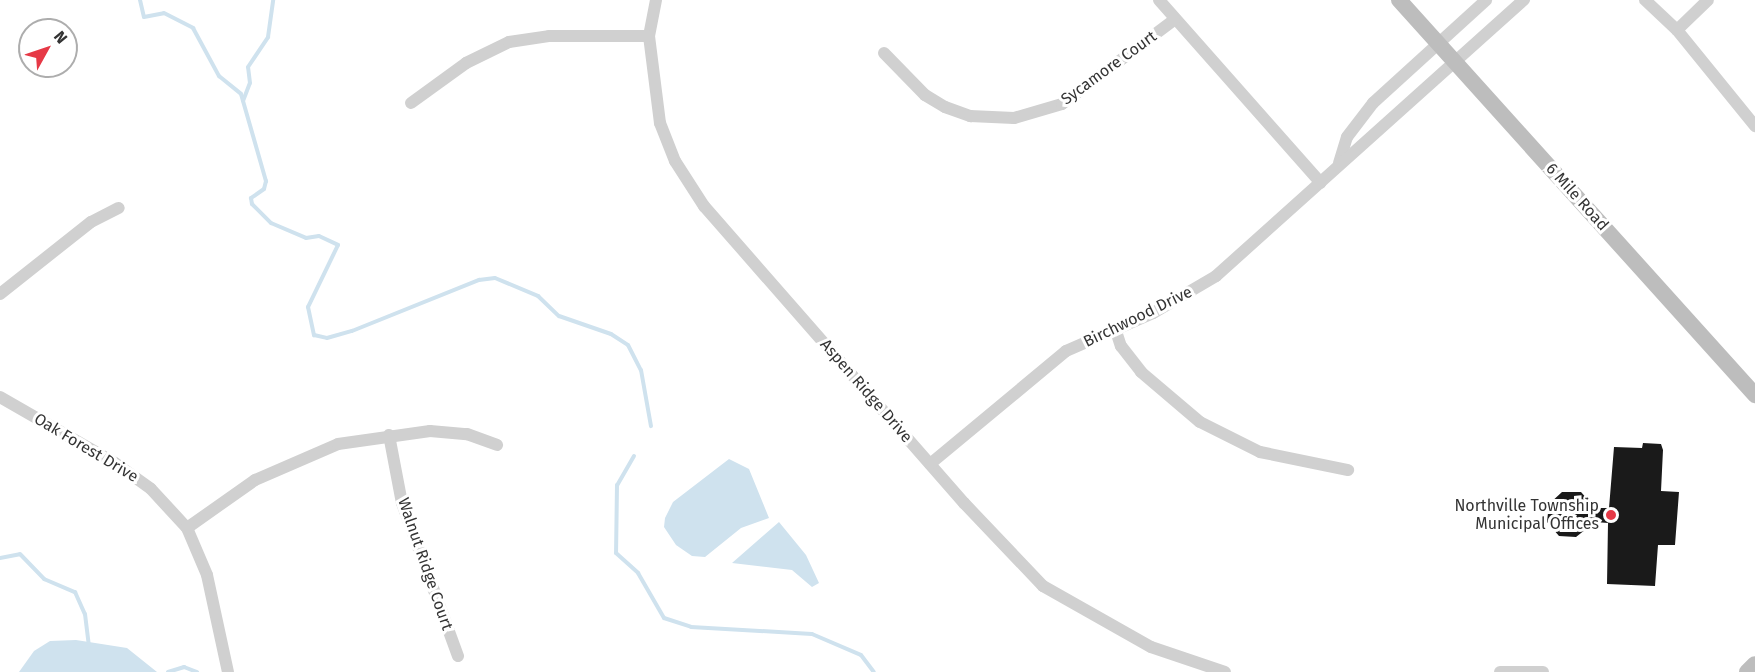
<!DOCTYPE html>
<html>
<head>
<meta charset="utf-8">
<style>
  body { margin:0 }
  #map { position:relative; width:1755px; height:672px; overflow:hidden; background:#fff; font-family:"Fira Sans",sans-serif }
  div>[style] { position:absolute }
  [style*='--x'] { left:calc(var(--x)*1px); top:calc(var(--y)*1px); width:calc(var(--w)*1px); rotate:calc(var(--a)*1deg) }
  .water>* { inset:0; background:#cfe2ee }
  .stream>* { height:4px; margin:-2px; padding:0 2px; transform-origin:2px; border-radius:2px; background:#cfe2ee }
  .building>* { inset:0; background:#1a1a1a }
  .street>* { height:12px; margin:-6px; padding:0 6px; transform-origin:6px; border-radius:6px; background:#d0d0d0 }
  .secondary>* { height:16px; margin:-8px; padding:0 8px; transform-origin:8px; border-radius:8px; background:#bdbdbd }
  .dots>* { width:16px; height:16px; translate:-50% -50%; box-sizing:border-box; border:3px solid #fff; border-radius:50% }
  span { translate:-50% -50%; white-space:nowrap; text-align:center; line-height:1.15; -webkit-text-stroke:6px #fff; paint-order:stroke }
  .street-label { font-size:16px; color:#333 }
  .poi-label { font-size:16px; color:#333 }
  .right { translate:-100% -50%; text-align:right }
  .north { position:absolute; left:18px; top:18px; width:60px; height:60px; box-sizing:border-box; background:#fff; border:2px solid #adadad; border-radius:50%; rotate:50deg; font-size:16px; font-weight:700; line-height:24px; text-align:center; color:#333 }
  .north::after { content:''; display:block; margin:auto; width:21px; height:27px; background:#e63946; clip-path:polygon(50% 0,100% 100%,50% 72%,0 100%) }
</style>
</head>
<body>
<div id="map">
  <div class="water">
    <i style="clip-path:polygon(729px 459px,749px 469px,769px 518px,741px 528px,705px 557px,692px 556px,676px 545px,664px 527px,665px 518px,673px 502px)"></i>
    <i style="clip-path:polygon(779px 522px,806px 555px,819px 583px,812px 587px,792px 570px,732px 563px)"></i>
    <i style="clip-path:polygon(76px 640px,127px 648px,157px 672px,19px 672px,34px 651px,50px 641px)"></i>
  </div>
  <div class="stream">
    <i style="--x:140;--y:0;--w:17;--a:77"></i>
    <i style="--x:144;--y:17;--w:20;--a:-11"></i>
    <i style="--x:164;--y:13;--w:33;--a:27"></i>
    <i style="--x:193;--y:28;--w:55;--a:61.6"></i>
    <i style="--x:219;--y:76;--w:28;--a:39"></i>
    <i style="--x:241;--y:94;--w:91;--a:74"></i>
    <i style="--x:266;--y:181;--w:8;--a:104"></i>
    <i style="--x:264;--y:189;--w:16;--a:145"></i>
    <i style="--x:251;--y:198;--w:6;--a:81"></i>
    <i style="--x:252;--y:204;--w:27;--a:45"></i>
    <i style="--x:271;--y:223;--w:38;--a:23"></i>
    <i style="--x:306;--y:238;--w:13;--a:-9"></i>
    <i style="--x:319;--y:236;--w:21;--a:25"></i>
    <i style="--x:338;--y:245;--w:69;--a:115.8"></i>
    <i style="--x:308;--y:307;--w:29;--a:78"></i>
    <i style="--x:314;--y:335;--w:13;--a:13"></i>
    <i style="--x:327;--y:338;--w:26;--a:-16"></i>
    <i style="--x:352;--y:331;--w:137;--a:-21.9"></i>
    <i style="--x:479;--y:280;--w:16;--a:-7"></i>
    <i style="--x:495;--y:278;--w:47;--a:22.7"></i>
    <i style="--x:538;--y:296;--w:29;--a:44"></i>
    <i style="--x:559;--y:316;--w:55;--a:19.1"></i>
    <i style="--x:611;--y:334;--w:20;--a:33"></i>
    <i style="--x:628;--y:345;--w:28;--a:63"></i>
    <i style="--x:641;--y:370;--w:57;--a:79.9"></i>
    <i style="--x:243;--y:101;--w:19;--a:-69"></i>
    <i style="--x:250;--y:83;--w:16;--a:-97"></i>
    <i style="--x:248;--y:67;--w:36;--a:-56"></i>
    <i style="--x:268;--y:37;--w:37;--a:-82"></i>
    <i style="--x:634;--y:456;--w:34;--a:120"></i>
    <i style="--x:617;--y:485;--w:68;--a:90.8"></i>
    <i style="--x:616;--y:553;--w:30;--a:42"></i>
    <i style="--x:638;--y:573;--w:52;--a:60"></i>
    <i style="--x:664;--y:618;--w:28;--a:18"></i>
    <i style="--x:691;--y:627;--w:121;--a:3.3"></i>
    <i style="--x:812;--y:634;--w:53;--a:23.2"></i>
    <i style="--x:861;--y:655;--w:21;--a:53"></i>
    <i style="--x:0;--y:558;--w:20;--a:-11"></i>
    <i style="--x:20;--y:554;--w:35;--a:46"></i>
    <i style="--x:44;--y:579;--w:34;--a:23"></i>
    <i style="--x:75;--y:592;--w:24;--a:66"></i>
    <i style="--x:85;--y:614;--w:32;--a:83"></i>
    <i style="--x:168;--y:672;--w:17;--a:-17"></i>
    <i style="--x:184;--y:667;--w:14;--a:21"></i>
  </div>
  <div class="building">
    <i style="clip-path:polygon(1643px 443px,1661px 444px,1663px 450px,1661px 491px,1679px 492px,1675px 545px,1658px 545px,1655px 586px,1607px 584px,1608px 523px,1595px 522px,1576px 537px,1559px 536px,1547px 522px,1549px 504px,1562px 492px,1581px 492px,1595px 508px,1609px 508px,1614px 447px,1642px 448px)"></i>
  </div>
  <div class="street">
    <i style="--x:656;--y:0;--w:37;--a:101"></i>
    <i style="--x:649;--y:36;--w:88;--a:82.8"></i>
    <i style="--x:660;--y:123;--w:41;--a:68.5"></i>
    <i style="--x:675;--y:161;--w:54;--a:57.2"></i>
    <i style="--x:704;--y:206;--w:395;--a:48.8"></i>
    <i style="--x:964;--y:503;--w:115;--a:46.4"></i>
    <i style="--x:1043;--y:586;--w:124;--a:29.5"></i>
    <i style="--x:1151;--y:647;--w:78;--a:18.7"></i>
    <i style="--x:1159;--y:0;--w:244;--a:48.5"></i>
    <i style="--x:1645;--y:0;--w:44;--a:43.2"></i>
    <i style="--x:1677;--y:30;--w:124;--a:50.9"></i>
    <i style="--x:1677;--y:30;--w:43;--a:-44.1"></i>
    <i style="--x:884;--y:53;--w:59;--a:45.7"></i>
    <i style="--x:925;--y:95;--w:23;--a:31"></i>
    <i style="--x:945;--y:107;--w:27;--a:20"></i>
    <i style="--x:970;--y:116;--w:44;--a:2.6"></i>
    <i style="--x:1014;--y:118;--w:50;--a:-16.3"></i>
    <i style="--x:1062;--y:104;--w:140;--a:-36.9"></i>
    <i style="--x:411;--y:103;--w:68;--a:-36"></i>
    <i style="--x:466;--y:63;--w:48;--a:-26"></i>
    <i style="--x:509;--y:42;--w:40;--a:-8.5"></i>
    <i style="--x:549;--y:36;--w:100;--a:0"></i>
    <i style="--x:1339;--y:163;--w:27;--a:-73"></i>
    <i style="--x:1347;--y:137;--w:43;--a:-52.6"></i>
    <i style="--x:1373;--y:103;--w:153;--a:-42.3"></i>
    <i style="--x:0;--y:294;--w:116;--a:-38.4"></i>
    <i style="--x:91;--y:222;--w:31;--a:-27"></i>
    <i style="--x:1115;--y:328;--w:19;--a:72"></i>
    <i style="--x:1121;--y:346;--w:33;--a:52"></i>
    <i style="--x:1141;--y:372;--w:77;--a:40.3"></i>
    <i style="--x:1200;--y:422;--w:67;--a:26.6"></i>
    <i style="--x:1260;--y:452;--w:90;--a:11.6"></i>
    <i style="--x:0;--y:397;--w:133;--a:29.9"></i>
    <i style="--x:115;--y:463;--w:44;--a:35.8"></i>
    <i style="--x:151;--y:489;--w:53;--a:47.3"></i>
    <i style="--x:187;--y:528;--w:51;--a:66.9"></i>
    <i style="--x:207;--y:575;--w:99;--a:77.8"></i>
    <i style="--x:389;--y:435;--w:69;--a:79.2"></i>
    <i style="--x:402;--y:503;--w:163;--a:69.9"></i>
    <i style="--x:930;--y:464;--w:177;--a:-39.7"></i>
    <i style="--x:1066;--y:351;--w:95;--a:-23.6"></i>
    <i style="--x:1153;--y:313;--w:73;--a:-30.4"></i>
    <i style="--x:1216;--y:276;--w:414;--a:-41.9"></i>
    <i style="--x:187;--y:528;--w:83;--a:-35.2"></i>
    <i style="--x:255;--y:480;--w:90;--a:-23.4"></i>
    <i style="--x:338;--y:444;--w:93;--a:-8"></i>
    <i style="--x:430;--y:431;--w:37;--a:5"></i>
    <i style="--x:467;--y:434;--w:32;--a:20"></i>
    <i style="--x:1500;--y:672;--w:43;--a:0"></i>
  </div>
  <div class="secondary">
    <i style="--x:1399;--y:0;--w:532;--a:47.97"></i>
    <i style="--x:1747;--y:672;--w:11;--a:-45"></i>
  </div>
  <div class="dots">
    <i style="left:1611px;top:515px;background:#e63946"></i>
  </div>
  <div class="street-label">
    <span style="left:1109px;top:68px;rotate:-36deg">Sycamore Court</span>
    <span style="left:1577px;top:197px;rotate:48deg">6 Mile Road</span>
    <span style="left:1138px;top:317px;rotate:-26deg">Birchwood Drive</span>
    <span style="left:866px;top:391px;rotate:49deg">Aspen Ridge Drive</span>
    <span style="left:86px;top:448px;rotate:31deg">Oak Forest Drive</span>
    <span style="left:425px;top:564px;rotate:71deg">Walnut Ridge Court</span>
  </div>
  <div class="poi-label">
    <span class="right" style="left:1599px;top:515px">Northville Township<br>Municipal Offices</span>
  </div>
  <div class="north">N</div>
</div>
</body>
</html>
